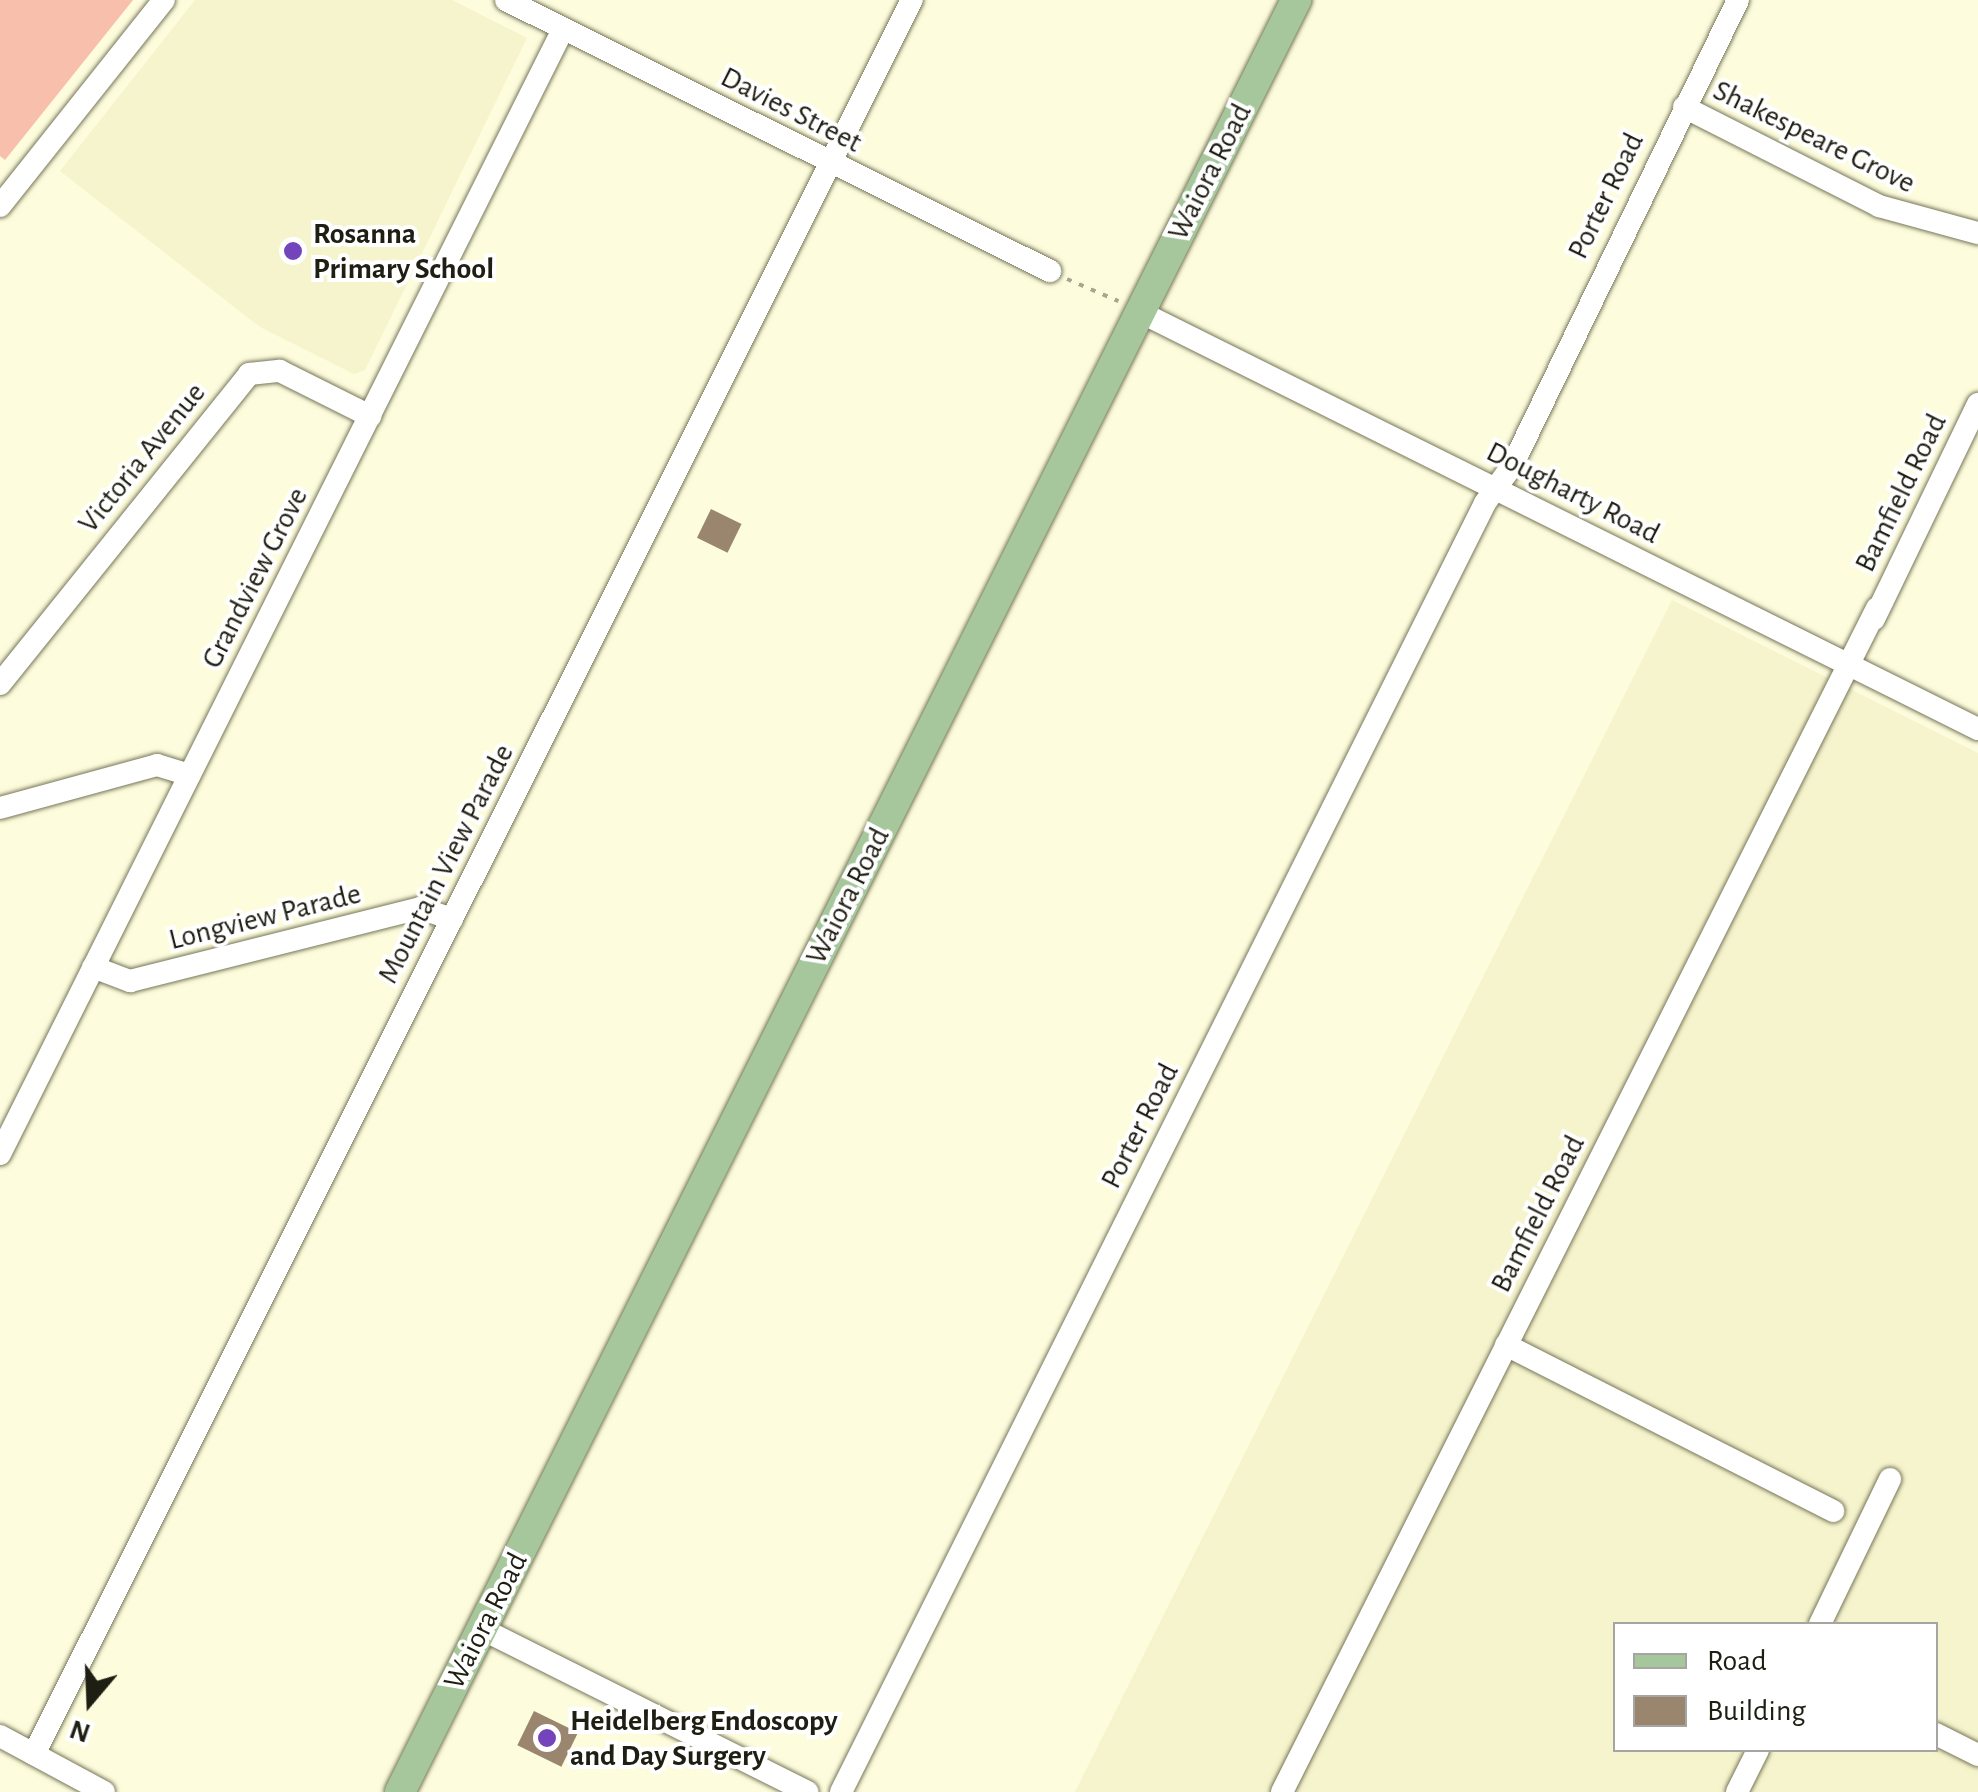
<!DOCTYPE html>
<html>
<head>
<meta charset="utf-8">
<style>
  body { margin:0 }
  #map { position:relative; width:1978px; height:1792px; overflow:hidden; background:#fdfcdc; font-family:"Alegreya Sans",sans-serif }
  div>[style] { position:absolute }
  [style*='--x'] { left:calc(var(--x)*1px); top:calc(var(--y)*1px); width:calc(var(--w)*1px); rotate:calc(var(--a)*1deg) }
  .built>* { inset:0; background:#f6f4cc }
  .green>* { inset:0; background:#f8bfad }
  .building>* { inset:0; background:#9a866f; transform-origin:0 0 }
  .path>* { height:4px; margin-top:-2px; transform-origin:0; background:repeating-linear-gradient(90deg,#a7a68e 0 5px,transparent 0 13px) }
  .roads { filter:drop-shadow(0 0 2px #77765a) drop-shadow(0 0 2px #77765a) }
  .minor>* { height:22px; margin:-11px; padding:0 11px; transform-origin:11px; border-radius:11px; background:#fff }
  .major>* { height:30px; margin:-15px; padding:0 15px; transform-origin:15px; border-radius:15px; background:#a5c79b }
  .dots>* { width:28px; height:28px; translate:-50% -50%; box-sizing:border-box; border:5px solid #fff; border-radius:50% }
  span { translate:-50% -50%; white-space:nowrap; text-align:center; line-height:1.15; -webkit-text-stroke:8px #fff; paint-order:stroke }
  .street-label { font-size:30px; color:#1f1e13 }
  .poi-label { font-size:30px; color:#1f1e13; font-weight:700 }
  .left { translate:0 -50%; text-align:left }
  .legend { position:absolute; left:1613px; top:1622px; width:325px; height:130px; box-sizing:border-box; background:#fff; border:2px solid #a5a5a1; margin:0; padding:12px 18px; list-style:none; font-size:30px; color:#1f1e13 }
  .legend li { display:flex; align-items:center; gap:20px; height:50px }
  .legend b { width:50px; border:2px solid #a5a5a1 }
  .north { position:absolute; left:40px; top:1652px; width:100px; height:100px; -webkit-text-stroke:8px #fff; paint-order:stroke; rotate:199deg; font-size:28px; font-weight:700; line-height:40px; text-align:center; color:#1f1e13 }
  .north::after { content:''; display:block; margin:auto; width:35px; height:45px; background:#1f1e13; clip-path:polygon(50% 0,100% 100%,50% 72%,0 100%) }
</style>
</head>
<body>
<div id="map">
  <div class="built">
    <i style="clip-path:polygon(195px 0,452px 0,527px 38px,365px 370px,354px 374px,260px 327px,60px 171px)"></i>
    <i style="clip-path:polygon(evenodd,1672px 600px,1978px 753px,1978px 1792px,1075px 1792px,1672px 600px,1616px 1624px,1936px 1624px,1936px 1750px,1616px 1750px,1616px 1624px)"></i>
  </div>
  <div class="green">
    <i style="clip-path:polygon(0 0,133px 0,5px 160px,0 156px)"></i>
  </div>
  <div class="building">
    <i style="left:711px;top:509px;width:34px;height:32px;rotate:26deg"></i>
    <i style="left:534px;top:1711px;width:49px;height:38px;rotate:26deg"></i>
  </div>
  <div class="path">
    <i style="--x:1067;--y:279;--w:56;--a:23.3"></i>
  </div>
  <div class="roads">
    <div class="minor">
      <i style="--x:506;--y:0;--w:608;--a:26.48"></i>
      <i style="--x:1684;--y:107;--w:219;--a:26.9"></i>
      <i style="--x:1879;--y:206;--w:103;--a:15.3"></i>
      <i style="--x:0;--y:206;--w:263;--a:-51.5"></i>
      <i style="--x:1140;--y:312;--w:936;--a:26.46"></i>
      <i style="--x:1874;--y:619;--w:239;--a:-64.2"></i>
      <i style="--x:0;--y:684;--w:398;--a:-51.2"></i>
      <i style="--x:249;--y:374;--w:31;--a:-6"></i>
      <i style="--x:280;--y:371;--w:101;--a:26.6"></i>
      <i style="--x:0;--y:808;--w:163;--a:-15.3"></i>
      <i style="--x:157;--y:765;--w:34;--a:17"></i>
      <i style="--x:93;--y:967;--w:40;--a:21"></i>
      <i style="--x:130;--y:981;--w:299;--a:-14.1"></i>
      <i style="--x:420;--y:908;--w:34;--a:19"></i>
      <i style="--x:0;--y:1154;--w:1258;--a:-63.41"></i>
      <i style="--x:1506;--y:1345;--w:367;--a:26.9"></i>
      <i style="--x:1820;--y:1624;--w:161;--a:-64.2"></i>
      <i style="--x:482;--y:1629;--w:364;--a:26.6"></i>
      <i style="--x:1936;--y:1734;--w:47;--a:26.6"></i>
      <i style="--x:0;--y:1736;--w:118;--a:28.3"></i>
      <i style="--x:34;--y:1754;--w:1961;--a:-63.41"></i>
      <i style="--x:841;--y:1792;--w:1441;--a:-63.45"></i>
      <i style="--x:1485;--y:503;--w:46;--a:-53.9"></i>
      <i style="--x:1512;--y:466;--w:518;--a:-64.13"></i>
      <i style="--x:1282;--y:1792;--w:1325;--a:-63.32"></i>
      <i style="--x:1737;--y:1792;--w:47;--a:-63.4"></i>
    </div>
    <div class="major">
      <i style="--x:400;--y:1792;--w:2004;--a:-63.43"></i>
    </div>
  </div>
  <div class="dots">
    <i style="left:293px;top:251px;background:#7444bc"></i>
    <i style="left:547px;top:1738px;background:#7444bc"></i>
  </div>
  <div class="street-label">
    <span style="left:791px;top:110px;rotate:27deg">Davies Street</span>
    <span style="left:1814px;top:137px;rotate:26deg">Shakespeare Grove</span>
    <span style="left:1210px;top:172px;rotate:-63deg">Waiora Road</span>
    <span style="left:1606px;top:196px;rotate:-64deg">Porter Road</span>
    <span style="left:142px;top:458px;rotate:-51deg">Victoria Avenue</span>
    <span style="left:1573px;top:493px;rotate:27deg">Dougharty Road</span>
    <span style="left:1901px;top:493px;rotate:-64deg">Bamfield Road</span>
    <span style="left:255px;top:578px;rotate:-63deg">Grandview Grove</span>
    <span style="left:446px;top:864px;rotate:-63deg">Mountain View Parade</span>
    <span style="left:848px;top:896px;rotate:-63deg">Waiora Road</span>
    <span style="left:265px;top:917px;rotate:-14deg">Longview Parade</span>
    <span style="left:1140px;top:1126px;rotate:-63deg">Porter Road</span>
    <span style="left:1538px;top:1214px;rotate:-63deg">Bamfield Road</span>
    <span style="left:486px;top:1621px;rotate:-63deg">Waiora Road</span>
  </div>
  <div class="poi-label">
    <span class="left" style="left:313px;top:251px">Rosanna<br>Primary School</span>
    <span class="left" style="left:570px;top:1738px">Heidelberg Endoscopy<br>and Day Surgery</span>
  </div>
  <ul class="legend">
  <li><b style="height:12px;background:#a5c79b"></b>Road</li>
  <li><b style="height:28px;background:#9a866f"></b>Building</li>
  </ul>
  <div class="north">N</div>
</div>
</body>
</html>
